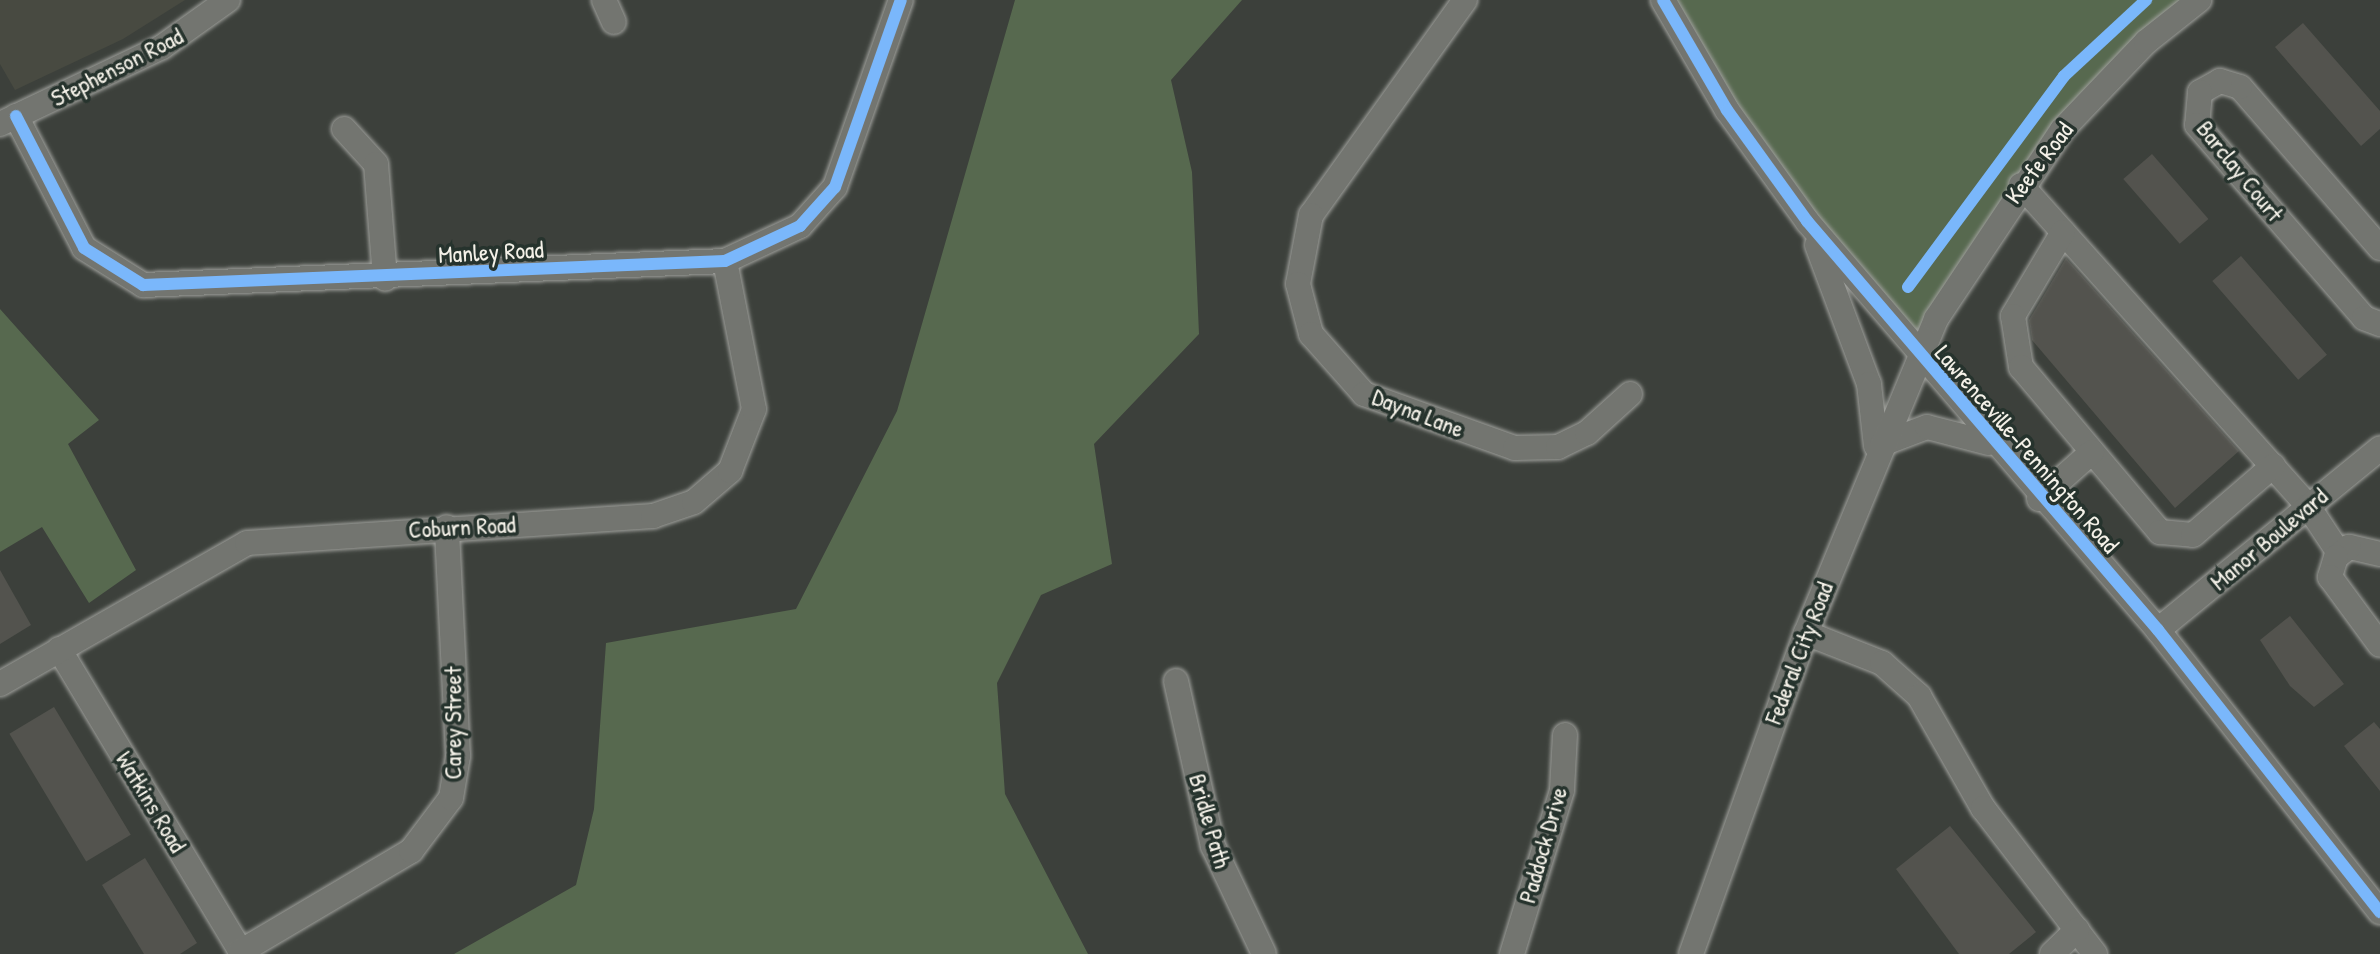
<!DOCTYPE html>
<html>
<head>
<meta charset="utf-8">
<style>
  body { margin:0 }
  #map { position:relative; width:2380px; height:954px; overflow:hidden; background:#3c403b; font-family:"Patrick Hand",sans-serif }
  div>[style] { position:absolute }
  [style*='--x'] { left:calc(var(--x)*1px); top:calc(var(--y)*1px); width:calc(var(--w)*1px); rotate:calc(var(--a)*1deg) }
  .built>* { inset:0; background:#484a41 }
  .green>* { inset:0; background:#57694f }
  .building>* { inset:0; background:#53534e; transform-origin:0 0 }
  .roads { filter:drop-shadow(0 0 2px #9fa09c) drop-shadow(0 0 2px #9fa09c) }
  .minor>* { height:24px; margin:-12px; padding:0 12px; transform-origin:12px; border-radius:12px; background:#737570 }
  .cycleway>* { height:12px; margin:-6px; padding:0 6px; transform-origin:6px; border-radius:6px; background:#7ab7fb }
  span { translate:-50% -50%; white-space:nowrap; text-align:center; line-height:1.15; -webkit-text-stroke:7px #26332d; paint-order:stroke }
  .street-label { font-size:24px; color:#f4f1e8 }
</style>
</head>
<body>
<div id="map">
  <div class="built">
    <i style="clip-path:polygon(0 0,185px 0,123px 39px,15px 90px,0 64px)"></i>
  </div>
  <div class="green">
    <i style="clip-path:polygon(1015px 0,1242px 0,1171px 80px,1192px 172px,1199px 334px,1094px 444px,1112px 564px,1041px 595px,997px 683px,1005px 794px,1088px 954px,454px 954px,576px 885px,594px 809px,606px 643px,796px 609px,897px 411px)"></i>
    <i style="clip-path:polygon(1673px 0,2190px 0,2140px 40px,1917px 344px,1764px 151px)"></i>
    <i style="clip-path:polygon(0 309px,99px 420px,68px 444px,136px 570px,89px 603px,42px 527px,0 552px)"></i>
  </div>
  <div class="building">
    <i style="clip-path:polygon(2303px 23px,2380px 111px,2380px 129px,2361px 146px,2275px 47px)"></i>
    <i style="left:2152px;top:154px;width:86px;height:38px;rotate:49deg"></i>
    <i style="left:2241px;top:256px;width:131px;height:38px;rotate:49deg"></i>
    <i style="clip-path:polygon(2066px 258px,2239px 451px,2175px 508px,2032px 340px,2029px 320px)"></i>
    <i style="clip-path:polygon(0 570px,31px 625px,0 644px)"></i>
    <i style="clip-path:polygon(2290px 616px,2344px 684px,2314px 707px,2290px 686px,2260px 640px)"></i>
    <i style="left:54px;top:707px;width:149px;height:52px;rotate:59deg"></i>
    <i style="clip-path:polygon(2374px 722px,2380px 729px,2380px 791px,2344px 746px)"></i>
    <i style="clip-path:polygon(1950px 826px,2036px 932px,2009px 954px,1959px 954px,1896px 869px)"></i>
    <i style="clip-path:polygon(145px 858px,197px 943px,180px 954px,144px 954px,102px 885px)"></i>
  </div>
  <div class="roads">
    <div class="minor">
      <i style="--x:604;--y:0;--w:24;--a:66"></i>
      <i style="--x:1465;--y:0;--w:264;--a:125.6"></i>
      <i style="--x:1311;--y:215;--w:70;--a:100.7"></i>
      <i style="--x:1298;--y:284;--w:52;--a:75.4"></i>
      <i style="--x:1311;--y:334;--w:80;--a:48.5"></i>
      <i style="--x:1364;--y:394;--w:160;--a:19.7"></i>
      <i style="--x:1515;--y:448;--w:43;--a:-1.3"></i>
      <i style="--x:1558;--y:447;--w:32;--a:-26"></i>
      <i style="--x:1587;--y:433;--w:58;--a:-42.2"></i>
      <i style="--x:1663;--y:0;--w:127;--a:59.8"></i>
      <i style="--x:1727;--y:110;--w:137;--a:54.2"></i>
      <i style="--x:1807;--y:221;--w:539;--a:49.36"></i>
      <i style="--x:2158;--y:630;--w:359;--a:51.8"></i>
      <i style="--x:16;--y:116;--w:148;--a:62.7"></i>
      <i style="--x:84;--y:248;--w:70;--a:32.1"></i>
      <i style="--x:143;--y:285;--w:582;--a:-2.36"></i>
      <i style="--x:725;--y:261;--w:83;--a:-25"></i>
      <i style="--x:800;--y:226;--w:52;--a:-48.1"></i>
      <i style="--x:835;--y:187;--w:198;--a:-70.6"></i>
      <i style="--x:0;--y:124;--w:179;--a:-25.4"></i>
      <i style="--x:162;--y:47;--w:81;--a:-35.5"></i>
      <i style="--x:344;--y:129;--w:47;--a:47.6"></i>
      <i style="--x:376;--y:164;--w:115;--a:85.5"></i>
      <i style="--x:2021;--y:185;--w:431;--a:48.2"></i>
      <i style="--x:2308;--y:506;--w:56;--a:56.6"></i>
      <i style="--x:2063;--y:232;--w:98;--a:120.8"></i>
      <i style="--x:2013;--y:316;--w:52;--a:81.1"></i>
      <i style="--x:2021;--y:367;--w:216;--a:49.9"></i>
      <i style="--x:2160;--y:532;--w:33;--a:5"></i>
      <i style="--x:2193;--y:535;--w:106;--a:-40.8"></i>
      <i style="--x:1817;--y:245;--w:148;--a:69.5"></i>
      <i style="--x:1869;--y:384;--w:62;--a:83.6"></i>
      <i style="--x:2380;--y:248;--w:213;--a:-131"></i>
      <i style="--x:2240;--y:87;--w:21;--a:-163"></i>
      <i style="--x:2220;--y:81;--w:23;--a:151"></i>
      <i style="--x:2200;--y:92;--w:33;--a:95"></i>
      <i style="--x:2197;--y:125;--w:255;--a:49.1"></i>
      <i style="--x:2364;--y:318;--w:17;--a:21"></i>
      <i style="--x:1882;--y:444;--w:48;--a:-20.7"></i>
      <i style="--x:1927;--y:427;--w:64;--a:14.5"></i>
      <i style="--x:2039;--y:499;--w:71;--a:-41.6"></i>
      <i style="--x:2380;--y:554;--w:32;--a:-167"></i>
      <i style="--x:2349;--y:547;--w:16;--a:142"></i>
      <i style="--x:2336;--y:557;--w:21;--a:107"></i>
      <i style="--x:2330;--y:577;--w:84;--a:53.7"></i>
      <i style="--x:2158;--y:630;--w:287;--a:-39.3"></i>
      <i style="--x:1806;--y:633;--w:82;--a:21.5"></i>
      <i style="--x:1882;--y:663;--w:50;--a:41.7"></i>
      <i style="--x:1919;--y:696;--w:129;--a:60.3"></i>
      <i style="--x:1983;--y:808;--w:184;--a:52.5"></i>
      <i style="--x:59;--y:649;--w:356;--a:59"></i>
      <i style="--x:1176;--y:681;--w:169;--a:77.4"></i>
      <i style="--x:1213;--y:846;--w:119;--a:64.7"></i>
      <i style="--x:0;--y:684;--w:284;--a:-29.7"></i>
      <i style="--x:247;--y:543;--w:407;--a:-3.8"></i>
      <i style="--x:653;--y:516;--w:43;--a:-18.9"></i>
      <i style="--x:694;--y:502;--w:48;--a:-40.7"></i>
      <i style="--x:730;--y:471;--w:66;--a:-68.8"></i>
      <i style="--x:754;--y:409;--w:151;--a:-101.1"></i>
      <i style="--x:240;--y:952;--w:199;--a:-30.6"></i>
      <i style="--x:411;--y:851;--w:66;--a:-53"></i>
      <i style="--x:451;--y:798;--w:43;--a:-80.5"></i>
      <i style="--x:458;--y:756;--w:229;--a:-92.8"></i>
      <i style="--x:1512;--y:954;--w:171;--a:-73"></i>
      <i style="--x:1562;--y:790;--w:55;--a:-86.9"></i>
      <i style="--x:1691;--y:954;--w:341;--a:-70.3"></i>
      <i style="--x:1806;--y:633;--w:340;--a:-67.5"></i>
      <i style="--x:1936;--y:319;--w:227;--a:-56.3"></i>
      <i style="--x:2062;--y:130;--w:122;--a:-46.3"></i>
      <i style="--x:2146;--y:42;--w:68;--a:-38.4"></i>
      <i style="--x:2052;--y:954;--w:35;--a:-44"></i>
    </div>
  </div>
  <div class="cycleway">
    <i style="--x:1663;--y:0;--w:127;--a:59.8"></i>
    <i style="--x:1727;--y:110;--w:137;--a:54.2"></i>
    <i style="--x:1807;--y:221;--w:539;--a:49.36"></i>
    <i style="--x:2158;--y:630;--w:359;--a:51.8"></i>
    <i style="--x:16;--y:116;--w:148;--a:62.7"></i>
    <i style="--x:84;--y:248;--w:70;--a:32.1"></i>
    <i style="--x:143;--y:285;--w:582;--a:-2.36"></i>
    <i style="--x:725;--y:261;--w:83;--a:-25"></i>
    <i style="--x:800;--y:226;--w:52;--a:-48.1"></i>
    <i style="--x:835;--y:187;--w:198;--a:-70.6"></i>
    <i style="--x:1908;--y:287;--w:262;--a:-53.5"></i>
    <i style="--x:2064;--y:76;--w:112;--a:-42.8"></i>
  </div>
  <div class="street-label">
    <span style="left:117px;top:67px;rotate:-27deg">Stephenson Road</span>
    <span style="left:2039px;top:163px;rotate:-53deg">Keefe Road</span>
    <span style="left:2240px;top:171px;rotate:51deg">Barclay Court</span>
    <span style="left:491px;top:252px;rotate:-3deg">Manley Road</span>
    <span style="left:1418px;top:413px;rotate:21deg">Dayna Lane</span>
    <span style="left:2027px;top:449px;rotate:49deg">Lawrenceville-Pennington Road</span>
    <span style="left:462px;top:527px;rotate:-3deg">Coburn Road</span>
    <span style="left:2269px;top:539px;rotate:-40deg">Manor Boulevard</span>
    <span style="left:1799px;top:653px;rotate:-69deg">Federal City Road</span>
    <span style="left:453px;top:723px;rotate:-90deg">Carey Street</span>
    <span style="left:151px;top:802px;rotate:59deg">Watkins Road</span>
    <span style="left:1210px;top:821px;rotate:74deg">Bridle Path</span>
    <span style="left:1543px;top:845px;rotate:-74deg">Paddock Drive</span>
  </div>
</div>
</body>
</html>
